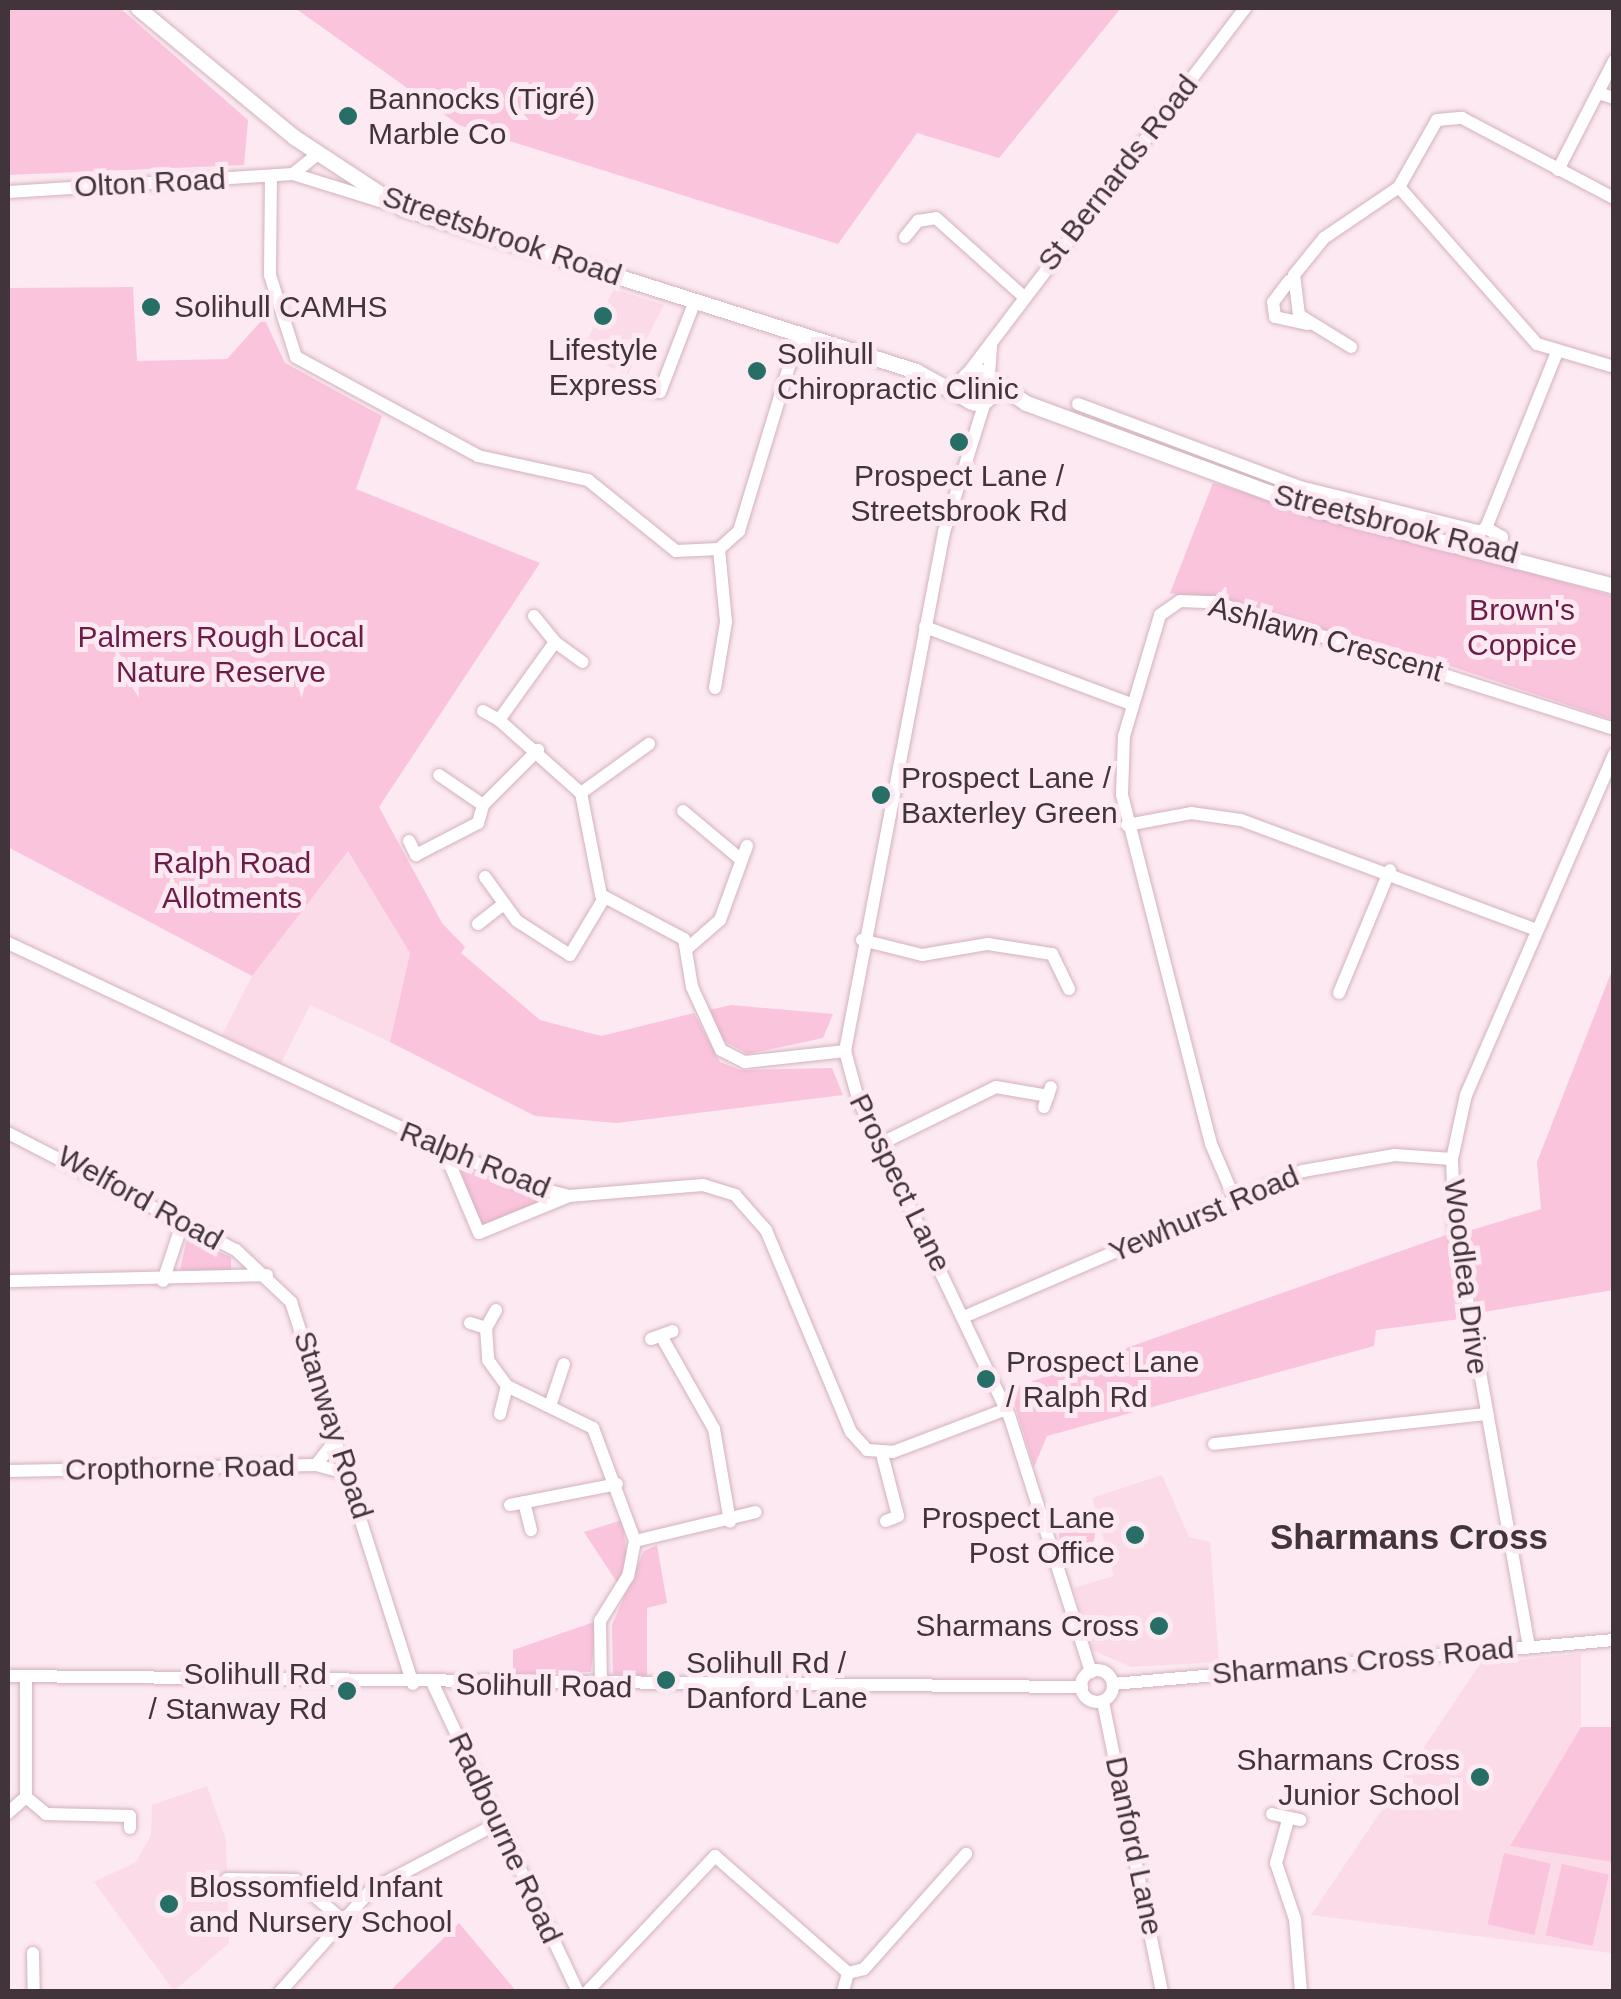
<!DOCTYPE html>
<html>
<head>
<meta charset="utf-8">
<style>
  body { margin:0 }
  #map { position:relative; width:1621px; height:1999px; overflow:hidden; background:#fde9f1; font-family:Helvetica,sans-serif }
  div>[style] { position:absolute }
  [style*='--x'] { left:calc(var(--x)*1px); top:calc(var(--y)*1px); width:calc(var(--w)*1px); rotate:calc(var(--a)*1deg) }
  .built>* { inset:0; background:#fcdbe9 }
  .green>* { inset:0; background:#fac4dc; transform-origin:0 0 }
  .round { border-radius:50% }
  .roads { filter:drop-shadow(0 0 2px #d2b2c0) drop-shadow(0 0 2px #d2b2c0) }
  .minor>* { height:12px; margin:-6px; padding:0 6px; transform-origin:6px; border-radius:6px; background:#fff }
  .minor>.ring { margin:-6px; padding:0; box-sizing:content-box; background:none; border:12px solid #fff; border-radius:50% }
  .major>* { height:15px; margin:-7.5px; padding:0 7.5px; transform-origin:7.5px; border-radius:7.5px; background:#fff }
  .major>.ring { margin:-7.5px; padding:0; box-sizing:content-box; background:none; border:15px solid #fff; border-radius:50% }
  .dots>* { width:28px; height:28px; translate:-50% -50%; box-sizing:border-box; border:5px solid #fde9f1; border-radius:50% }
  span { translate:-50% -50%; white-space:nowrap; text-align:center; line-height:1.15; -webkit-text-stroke:10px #fde9f1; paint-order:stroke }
  .poi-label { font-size:30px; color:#41343a }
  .left { translate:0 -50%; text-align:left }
  .right { translate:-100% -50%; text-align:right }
  .street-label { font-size:30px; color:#41343a }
  .park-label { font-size:30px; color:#6b1d48 }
  .quarter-label { font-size:35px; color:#41343a; font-weight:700 }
  .frame { position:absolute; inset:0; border:10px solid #41343a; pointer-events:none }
</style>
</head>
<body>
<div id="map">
  <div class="built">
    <i style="clip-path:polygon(614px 289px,664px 305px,628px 374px,579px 355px)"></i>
    <i style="clip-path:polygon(348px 850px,410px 953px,390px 1042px,310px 1005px,281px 1063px,222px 1035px,252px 976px)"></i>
    <i style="clip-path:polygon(1162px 1475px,1189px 1537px,1210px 1542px,1219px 1662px,1131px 1667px,1092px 1650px,1074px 1588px,1114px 1576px,1092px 1498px)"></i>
    <i style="clip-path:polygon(1581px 1653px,1581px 1727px,1510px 1846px,1613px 1862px,1611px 1953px,1311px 1915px,1480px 1664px)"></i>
    <i style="clip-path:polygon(207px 1786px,226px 1840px,229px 1943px,174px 1991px,94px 1882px,136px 1862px,151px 1835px,152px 1805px)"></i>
  </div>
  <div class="green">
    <i style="clip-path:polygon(8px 8px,120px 8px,248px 120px,244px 165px,8px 175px)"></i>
    <i style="clip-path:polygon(295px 8px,1121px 8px,999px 158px,917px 133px,838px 244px,459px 125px)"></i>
    <i style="clip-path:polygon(133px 287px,137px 361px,227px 359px,264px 318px,285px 363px,382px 416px,356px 489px,540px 563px,379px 807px,442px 923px,465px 947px,461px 953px,540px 1020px,601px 1036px,694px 1013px,720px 1062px,741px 1070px,832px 1068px,843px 1095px,617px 1123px,535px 1116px,390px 1042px,410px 953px,348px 851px,252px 976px,8px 847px,8px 288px)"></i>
    <i style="clip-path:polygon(1213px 483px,1613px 596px,1613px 720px,1381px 643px,1170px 593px)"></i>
    <i style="clip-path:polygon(1613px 968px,1613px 1290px,1478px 1313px,1465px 1232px,1541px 1209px,1537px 1162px)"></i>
    <i style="clip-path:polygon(731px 1005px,833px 1014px,823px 1038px,748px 1054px,720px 1039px,710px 1010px)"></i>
    <i style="clip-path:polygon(458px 1164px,498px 1184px,551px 1198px,481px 1226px)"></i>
    <i style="clip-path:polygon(1449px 1234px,1460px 1319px,1376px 1330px,1374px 1346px,1047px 1436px,1034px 1467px,1010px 1389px)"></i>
    <i style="clip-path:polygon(187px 1238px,231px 1257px,231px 1273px,180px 1270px)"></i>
    <i class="round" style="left:1059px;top:1516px;width:36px;height:36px"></i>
    <i style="clip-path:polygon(622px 1520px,627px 1556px,618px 1584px,584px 1532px)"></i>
    <i style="clip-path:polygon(657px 1545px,667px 1603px,647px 1608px,647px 1676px,613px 1674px,612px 1625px,644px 1551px)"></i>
    <i style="clip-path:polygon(597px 1621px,591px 1672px,513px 1674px,513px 1650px)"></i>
    <i style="clip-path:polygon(1581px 1727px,1613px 1727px,1613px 1862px,1510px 1846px)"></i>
    <i style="left:1504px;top:1853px;width:48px;height:73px;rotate:13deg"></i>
    <i style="left:1562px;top:1864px;width:48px;height:73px;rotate:13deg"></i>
    <i style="clip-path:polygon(459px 1923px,516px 1991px,391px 1990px)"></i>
  </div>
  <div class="roads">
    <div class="minor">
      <i style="--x:1598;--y:93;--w:17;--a:17"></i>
      <i style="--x:1558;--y:170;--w:123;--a:-62.8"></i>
      <i style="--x:293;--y:174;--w:102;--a:17.2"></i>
      <i style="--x:271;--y:176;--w:99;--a:90.6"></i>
      <i style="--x:270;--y:275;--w:86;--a:72.4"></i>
      <i style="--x:296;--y:357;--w:207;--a:28.5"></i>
      <i style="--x:478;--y:456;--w:113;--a:12.3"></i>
      <i style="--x:588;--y:480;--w:113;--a:38.9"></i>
      <i style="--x:676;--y:551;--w:43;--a:-2.7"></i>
      <i style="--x:719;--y:549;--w:27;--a:-42"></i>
      <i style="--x:739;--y:531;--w:206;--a:-73.1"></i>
      <i style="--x:1399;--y:187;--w:209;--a:48.7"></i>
      <i style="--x:1537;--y:344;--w:80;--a:16.6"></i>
      <i style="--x:8;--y:192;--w:286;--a:-3.6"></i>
      <i style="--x:293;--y:174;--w:32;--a:-39"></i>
      <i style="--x:905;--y:237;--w:21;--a:-51"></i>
      <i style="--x:918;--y:221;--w:18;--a:-9"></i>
      <i style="--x:936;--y:218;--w:117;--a:41.9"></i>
      <i style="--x:1289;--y:281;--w:26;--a:127"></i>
      <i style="--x:1273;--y:302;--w:15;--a:82"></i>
      <i style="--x:1275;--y:317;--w:34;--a:12"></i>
      <i style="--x:1351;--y:347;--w:61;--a:-148.4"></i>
      <i style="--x:1299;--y:315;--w:40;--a:-97.1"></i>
      <i style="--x:1294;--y:275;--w:48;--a:-51"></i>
      <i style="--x:1324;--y:238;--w:91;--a:-34.2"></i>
      <i style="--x:1399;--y:187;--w:77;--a:-60.4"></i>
      <i style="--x:1437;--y:120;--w:25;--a:-5"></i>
      <i style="--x:1462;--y:118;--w:172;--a:27.8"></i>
      <i style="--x:969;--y:372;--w:457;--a:-52.8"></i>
      <i style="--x:989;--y:375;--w:32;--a:-86"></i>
      <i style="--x:645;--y:389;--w:15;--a:11"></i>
      <i style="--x:660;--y:392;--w:97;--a:-69"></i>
      <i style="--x:985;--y:402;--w:136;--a:107.5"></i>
      <i style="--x:944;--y:532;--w:528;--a:100.8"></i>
      <i style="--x:845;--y:1051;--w:50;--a:74.8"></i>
      <i style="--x:858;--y:1099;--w:350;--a:64.5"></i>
      <i style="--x:1009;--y:1415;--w:270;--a:72.3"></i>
      <i style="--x:1078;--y:404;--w:237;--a:20.5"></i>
      <i style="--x:1300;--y:487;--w:183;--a:13.9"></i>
      <i style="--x:1486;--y:528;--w:18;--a:29"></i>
      <i style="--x:1502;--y:537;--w:13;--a:99"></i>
      <i style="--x:1464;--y:541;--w:26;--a:-31"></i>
      <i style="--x:1486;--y:528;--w:187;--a:-68"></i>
      <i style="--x:534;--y:616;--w:33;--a:51"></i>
      <i style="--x:925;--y:627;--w:220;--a:20.5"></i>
      <i style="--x:715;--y:688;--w:67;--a:-80.5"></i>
      <i style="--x:726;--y:622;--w:73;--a:-95.5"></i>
      <i style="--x:483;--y:711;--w:18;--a:29"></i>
      <i style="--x:499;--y:720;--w:96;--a:-54.3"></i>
      <i style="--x:555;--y:642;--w:34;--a:36"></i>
      <i style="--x:499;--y:720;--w:110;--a:41.7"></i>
      <i style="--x:581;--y:793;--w:104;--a:78.9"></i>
      <i style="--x:601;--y:895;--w:94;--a:27.9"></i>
      <i style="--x:684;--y:939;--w:49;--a:80.5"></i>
      <i style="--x:692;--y:987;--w:69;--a:65.3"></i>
      <i style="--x:721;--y:1050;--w:27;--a:27"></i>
      <i style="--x:745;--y:1062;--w:101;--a:-6.3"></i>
      <i style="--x:581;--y:793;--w:84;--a:-35.8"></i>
      <i style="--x:483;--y:805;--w:78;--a:-45"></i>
      <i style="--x:683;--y:811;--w:73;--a:40"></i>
      <i style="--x:1127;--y:825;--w:65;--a:-10.6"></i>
      <i style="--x:1191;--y:813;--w:50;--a:8"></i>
      <i style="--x:1241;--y:820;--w:315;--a:20.4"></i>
      <i style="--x:409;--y:841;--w:16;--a:63"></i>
      <i style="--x:416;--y:855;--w:70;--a:-27.3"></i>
      <i style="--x:478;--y:823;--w:19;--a:-74"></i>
      <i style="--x:483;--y:805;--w:53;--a:-145.7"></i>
      <i style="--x:485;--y:877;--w:54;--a:54"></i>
      <i style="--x:517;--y:921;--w:63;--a:32.7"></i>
      <i style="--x:570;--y:955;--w:66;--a:-59.2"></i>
      <i style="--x:478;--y:924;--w:33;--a:-38"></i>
      <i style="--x:862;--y:940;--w:62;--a:14"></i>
      <i style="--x:922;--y:955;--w:67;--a:-9.5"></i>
      <i style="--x:988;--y:944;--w:65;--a:8.9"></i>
      <i style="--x:1052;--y:954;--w:39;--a:64"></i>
      <i style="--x:8;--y:943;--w:565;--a:25.16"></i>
      <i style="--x:519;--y:1183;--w:52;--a:14.6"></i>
      <i style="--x:569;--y:1196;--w:134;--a:-4.7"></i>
      <i style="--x:703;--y:1185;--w:34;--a:17"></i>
      <i style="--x:735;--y:1195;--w:47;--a:48.5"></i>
      <i style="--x:766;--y:1230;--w:219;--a:67.2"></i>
      <i style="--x:851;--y:1432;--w:24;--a:48"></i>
      <i style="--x:867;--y:1450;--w:26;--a:4"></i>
      <i style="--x:893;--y:1452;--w:121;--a:-20.8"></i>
      <i style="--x:689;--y:947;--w:41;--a:-41.1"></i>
      <i style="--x:720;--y:920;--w:79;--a:-70"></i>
      <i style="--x:1339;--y:993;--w:133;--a:-67.5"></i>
      <i style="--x:1044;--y:1107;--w:21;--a:-71"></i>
      <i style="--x:8;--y:1133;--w:256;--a:27.2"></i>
      <i style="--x:236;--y:1250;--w:76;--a:43.4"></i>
      <i style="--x:291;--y:1302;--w:401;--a:72.3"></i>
      <i style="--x:880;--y:1144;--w:129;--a:-26.2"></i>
      <i style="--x:996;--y:1087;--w:53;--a:9.8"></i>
      <i style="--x:445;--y:1153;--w:87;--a:67"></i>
      <i style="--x:479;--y:1233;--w:97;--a:-22.3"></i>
      <i style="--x:1235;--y:1200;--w:61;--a:-113.2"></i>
      <i style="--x:1211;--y:1144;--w:360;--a:-104.3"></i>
      <i style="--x:1122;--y:795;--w:59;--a:-88.1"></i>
      <i style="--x:1124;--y:736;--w:126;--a:-73.4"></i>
      <i style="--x:1160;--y:615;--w:24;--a:-35"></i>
      <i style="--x:1180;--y:601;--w:34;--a:2"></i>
      <i style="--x:1214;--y:602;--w:420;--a:17.6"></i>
      <i style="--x:8;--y:1281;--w:259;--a:-1.3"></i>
      <i style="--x:163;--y:1281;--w:63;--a:-71.6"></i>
      <i style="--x:496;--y:1310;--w:21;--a:119"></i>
      <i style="--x:486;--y:1328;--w:32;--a:86"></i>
      <i style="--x:488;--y:1360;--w:32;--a:54"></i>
      <i style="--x:507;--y:1386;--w:96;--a:26"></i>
      <i style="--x:593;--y:1428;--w:121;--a:69.6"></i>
      <i style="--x:635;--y:1541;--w:36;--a:101"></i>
      <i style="--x:628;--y:1576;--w:53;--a:121.9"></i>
      <i style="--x:600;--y:1621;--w:66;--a:89.1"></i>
      <i style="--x:966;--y:1316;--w:367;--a:-23.3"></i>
      <i style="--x:1303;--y:1171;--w:93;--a:-9.9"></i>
      <i style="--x:1395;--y:1155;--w:57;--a:4"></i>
      <i style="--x:470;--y:1323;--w:17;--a:17"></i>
      <i style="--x:651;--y:1339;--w:23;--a:-20"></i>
      <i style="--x:664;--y:1341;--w:101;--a:60.4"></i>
      <i style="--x:714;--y:1429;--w:94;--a:80.2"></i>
      <i style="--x:551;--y:1403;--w:41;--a:-71.6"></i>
      <i style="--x:500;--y:1414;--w:29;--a:-76"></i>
      <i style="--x:1214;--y:1444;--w:272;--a:-6.3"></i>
      <i style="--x:882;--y:1454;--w:64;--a:75.5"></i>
      <i style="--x:898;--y:1516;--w:13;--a:157"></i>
      <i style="--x:316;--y:1465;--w:37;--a:-52"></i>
      <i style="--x:8;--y:1471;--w:308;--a:-1.1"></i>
      <i style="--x:316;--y:1465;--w:35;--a:15"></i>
      <i style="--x:524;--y:1502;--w:29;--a:76"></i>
      <i style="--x:510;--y:1505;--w:109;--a:-11.1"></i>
      <i style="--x:635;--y:1541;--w:124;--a:-13.5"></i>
      <i style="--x:1529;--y:1647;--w:422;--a:-100.1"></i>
      <i style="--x:1455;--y:1232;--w:73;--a:-92.4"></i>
      <i style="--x:1452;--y:1159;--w:66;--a:-77.7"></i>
      <i style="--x:1466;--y:1095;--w:372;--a:-66.5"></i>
      <i class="ring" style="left:1081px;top:1670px;width:20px;height:20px"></i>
      <i style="--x:8;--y:1676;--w:1074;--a:0.59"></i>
      <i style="--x:433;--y:1684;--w:340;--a:64.8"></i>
      <i style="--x:1113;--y:1684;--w:503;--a:-5.02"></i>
      <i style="--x:1103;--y:1702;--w:296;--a:78.5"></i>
      <i style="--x:26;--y:1797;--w:26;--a:40"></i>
      <i style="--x:46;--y:1814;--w:84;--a:1.4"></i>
      <i style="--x:130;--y:1816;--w:12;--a:90"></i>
      <i style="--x:8;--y:1813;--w:24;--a:-42"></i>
      <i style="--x:26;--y:1797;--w:121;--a:-90"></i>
      <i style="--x:1272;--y:1814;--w:29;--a:12"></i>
      <i style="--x:1288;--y:1820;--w:45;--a:105.6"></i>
      <i style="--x:1276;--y:1863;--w:59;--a:71.3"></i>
      <i style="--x:1295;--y:1919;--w:73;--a:85.3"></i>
      <i style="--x:227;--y:1879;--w:69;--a:0.8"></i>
      <i style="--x:296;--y:1880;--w:58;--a:40.8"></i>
      <i style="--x:33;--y:1953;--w:39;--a:89"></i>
      <i style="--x:848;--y:1973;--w:16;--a:-14"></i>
      <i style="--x:864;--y:1969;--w:154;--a:-48.4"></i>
      <i style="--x:280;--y:1992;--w:137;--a:-48.3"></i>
      <i style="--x:371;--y:1890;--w:141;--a:-27.8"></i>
      <i style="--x:587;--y:1992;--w:187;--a:-46.7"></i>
      <i style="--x:715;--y:1856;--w:177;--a:41.3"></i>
      <i style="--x:848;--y:1973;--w:20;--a:105"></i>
    </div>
    <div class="major">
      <i style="--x:138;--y:8;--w:202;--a:39.6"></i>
      <i style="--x:294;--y:137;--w:129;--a:33.3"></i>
      <i style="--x:402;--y:208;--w:539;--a:17.59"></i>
      <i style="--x:916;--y:371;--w:56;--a:28.9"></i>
      <i class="ring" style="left:961px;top:371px;width:17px;height:17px"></i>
      <i style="--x:992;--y:380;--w:41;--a:34.1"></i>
      <i style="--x:1026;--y:403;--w:304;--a:20.2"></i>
      <i style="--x:1311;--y:508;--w:313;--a:14.4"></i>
    </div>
  </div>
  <div class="dots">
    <i style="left:348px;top:116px;background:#266e66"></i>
    <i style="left:151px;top:307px;background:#266e66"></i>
    <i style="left:603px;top:316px;background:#266e66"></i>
    <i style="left:757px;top:371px;background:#266e66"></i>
    <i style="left:959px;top:442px;background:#266e66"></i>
    <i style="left:881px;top:795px;background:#266e66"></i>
    <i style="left:986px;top:1379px;background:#266e66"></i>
    <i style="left:1135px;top:1535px;background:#266e66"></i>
    <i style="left:1159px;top:1626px;background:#266e66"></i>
    <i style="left:666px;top:1680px;background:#266e66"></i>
    <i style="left:347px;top:1691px;background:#266e66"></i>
    <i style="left:1480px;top:1777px;background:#266e66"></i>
    <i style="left:169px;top:1904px;background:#266e66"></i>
  </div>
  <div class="poi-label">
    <span class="left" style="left:368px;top:116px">Bannocks (Tigré)<br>Marble Co</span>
    <span class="left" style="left:174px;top:307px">Solihull CAMHS</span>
    <span style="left:603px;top:367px">Lifestyle<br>Express</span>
    <span class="left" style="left:777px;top:371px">Solihull<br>Chiropractic Clinic</span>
    <span style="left:959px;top:493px">Prospect Lane /<br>Streetsbrook Rd</span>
    <span class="left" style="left:901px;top:795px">Prospect Lane /<br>Baxterley Green</span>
    <span class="left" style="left:1006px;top:1379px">Prospect Lane<br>/ Ralph Rd</span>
    <span class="right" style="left:1115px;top:1535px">Prospect Lane<br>Post Office</span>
    <span class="right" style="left:1139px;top:1626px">Sharmans Cross</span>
    <span class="left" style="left:686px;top:1680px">Solihull Rd /<br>Danford Lane</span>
    <span class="right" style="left:327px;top:1691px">Solihull Rd<br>/ Stanway Rd</span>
    <span class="right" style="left:1460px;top:1777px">Sharmans Cross<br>Junior School</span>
    <span class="left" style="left:189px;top:1904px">Blossomfield Infant<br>and Nursery School</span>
  </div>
  <div class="street-label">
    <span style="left:1118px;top:173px;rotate:-52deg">St Bernards Road</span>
    <span style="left:150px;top:183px;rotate:-3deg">Olton Road</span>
    <span style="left:502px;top:236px;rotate:19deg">Streetsbrook Road</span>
    <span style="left:1396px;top:524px;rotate:14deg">Streetsbrook Road</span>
    <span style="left:1326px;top:639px;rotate:16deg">Ashlawn Crescent</span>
    <span style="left:475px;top:1160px;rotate:22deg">Ralph Road</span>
    <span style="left:900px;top:1183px;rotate:64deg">Prospect Lane</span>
    <span style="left:140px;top:1198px;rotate:29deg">Welford Road</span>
    <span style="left:1204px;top:1214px;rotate:-23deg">Yewhurst Road</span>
    <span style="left:1466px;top:1277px;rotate:83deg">Woodlea Drive</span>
    <span style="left:333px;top:1425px;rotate:72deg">Stanway Road</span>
    <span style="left:180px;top:1468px;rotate:-1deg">Cropthorne Road</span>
    <span style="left:1363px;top:1661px;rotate:-5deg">Sharmans Cross Road</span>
    <span style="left:544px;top:1686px;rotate:1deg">Solihull Road</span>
    <span style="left:505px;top:1838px;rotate:65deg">Radbourne Road</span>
    <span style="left:1134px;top:1846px;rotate:78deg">Danford Lane</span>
  </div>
  <div class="park-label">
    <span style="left:1522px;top:627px">Brown's<br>Coppice</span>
    <span style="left:221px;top:654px">Palmers Rough Local<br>Nature Reserve</span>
    <span style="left:232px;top:880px">Ralph Road<br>Allotments</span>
  </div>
  <div class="quarter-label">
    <span style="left:1409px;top:1537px">Sharmans Cross</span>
  </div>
  <div class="frame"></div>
</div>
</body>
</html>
